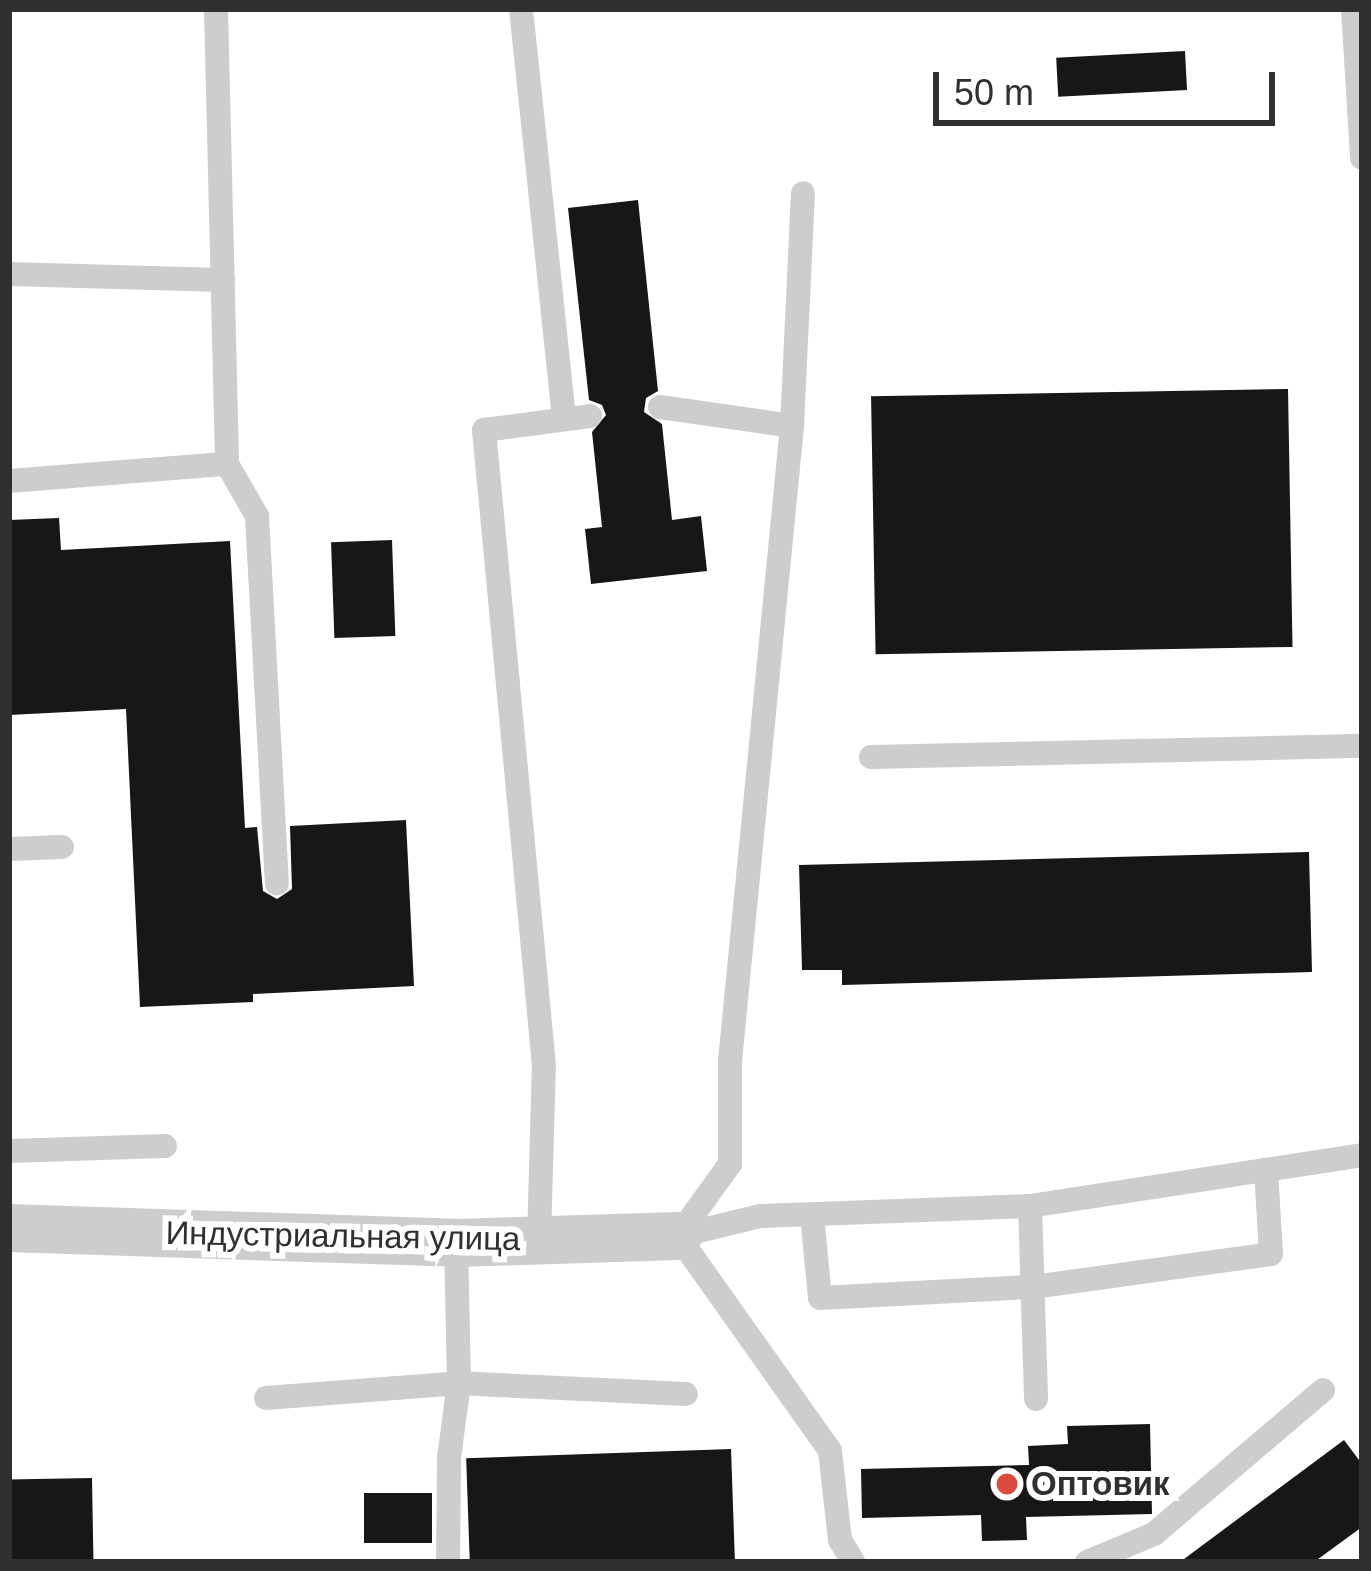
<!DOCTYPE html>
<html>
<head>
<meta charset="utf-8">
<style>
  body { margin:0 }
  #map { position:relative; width:1371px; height:1571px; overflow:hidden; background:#fff; font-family:Helvetica,sans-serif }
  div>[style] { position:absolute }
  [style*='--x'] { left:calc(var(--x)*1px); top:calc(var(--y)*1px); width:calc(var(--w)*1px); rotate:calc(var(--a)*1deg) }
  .building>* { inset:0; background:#171717; transform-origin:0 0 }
  .lane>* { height:24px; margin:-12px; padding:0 12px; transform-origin:12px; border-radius:12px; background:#cdcdcd }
  .street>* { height:48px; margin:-24px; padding:0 24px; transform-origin:24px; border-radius:24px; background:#cdcdcd }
  .dots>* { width:33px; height:33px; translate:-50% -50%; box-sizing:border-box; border:6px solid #fff; border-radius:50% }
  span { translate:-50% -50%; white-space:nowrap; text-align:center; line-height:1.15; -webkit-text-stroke:12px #fff; paint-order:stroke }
  .street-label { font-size:33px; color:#303030 }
  .poi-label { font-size:33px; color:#303030; font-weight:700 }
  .left { translate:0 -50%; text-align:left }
  .frame { position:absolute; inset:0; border:12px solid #303030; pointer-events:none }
  .scale { position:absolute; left:933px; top:72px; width:342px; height:54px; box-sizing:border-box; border:6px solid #303030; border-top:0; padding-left:15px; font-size:36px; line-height:42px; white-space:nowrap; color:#303030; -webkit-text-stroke:9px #fff; paint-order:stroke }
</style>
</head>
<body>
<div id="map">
  <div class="building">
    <i style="left:1185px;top:51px;width:39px;height:129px;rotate:87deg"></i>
    <i style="clip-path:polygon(638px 200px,658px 391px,646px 398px,644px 412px,662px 424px,672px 520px,701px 516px,707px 571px,591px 584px,585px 529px,602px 527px,592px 432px,606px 415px,602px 405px,589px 400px,568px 208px)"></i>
    <i style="left:1288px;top:389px;width:258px;height:417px;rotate:89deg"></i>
    <i style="clip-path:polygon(59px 518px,61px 550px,230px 541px,245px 828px,257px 827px,263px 891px,277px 899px,292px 889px,290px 826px,406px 820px,414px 986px,253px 994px,253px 1002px,140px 1007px,126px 709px,9px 715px,9px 520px)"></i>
    <i style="left:392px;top:540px;width:96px;height:61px;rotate:88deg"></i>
    <i style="clip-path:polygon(1309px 852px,1312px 972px,842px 985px,842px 970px,802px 970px,799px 865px)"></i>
    <i style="clip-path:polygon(1150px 1424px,1152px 1514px,1026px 1517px,1027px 1540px,982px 1541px,981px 1515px,862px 1518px,861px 1469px,1029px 1465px,1028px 1446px,1068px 1444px,1067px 1426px)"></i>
    <i style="clip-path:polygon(1344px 1440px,1362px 1464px,1362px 1527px,1314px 1562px,1180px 1562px)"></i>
    <i style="left:731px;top:1449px;width:113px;height:265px;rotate:88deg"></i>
    <i style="left:92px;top:1478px;width:84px;height:83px;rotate:89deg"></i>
    <i style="left:432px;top:1493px;width:50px;height:68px;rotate:90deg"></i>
  </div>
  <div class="lane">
    <i style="--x:216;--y:9;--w:455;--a:88.6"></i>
    <i style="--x:227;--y:464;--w:60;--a:60"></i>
    <i style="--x:257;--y:516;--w:368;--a:86.9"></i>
    <i style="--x:521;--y:9;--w:412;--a:84"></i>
    <i style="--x:1353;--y:9;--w:149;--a:86.5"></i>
    <i style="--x:9;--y:274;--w:214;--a:1.6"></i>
    <i style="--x:660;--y:407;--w:133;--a:8.2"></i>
    <i style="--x:9;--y:481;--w:219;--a:-4.5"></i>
    <i style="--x:871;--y:757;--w:491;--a:-1.3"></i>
    <i style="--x:9;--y:849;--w:53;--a:-2.2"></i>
    <i style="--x:9;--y:1151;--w:156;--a:-1.8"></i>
    <i style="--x:1030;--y:1206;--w:193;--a:88.2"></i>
    <i style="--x:812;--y:1215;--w:83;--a:84.5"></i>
    <i style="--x:820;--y:1298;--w:213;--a:-3"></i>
    <i style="--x:1033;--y:1287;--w:240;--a:-7.9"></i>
    <i style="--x:1271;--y:1254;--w:83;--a:-93.4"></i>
    <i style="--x:678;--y:1236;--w:89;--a:-54.2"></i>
    <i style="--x:730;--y:1164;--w:103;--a:-90"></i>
    <i style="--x:730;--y:1061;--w:638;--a:-84.42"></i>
    <i style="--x:792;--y:426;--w:233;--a:-87.3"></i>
    <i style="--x:678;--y:1236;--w:84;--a:-13.7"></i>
    <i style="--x:760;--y:1216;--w:270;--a:-2.1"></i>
    <i style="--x:1030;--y:1206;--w:336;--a:-8.7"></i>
    <i style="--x:678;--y:1236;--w:263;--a:54.7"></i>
    <i style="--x:830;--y:1451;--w:90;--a:83.6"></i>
    <i style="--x:840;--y:1540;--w:26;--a:59"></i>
    <i style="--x:539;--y:1240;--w:174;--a:-88.4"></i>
    <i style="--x:544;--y:1066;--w:639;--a:-95.39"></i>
    <i style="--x:484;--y:430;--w:107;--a:-7.5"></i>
    <i style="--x:266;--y:1398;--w:194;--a:-4.4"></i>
    <i style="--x:459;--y:1383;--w:227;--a:2.8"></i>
    <i style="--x:448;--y:1562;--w:104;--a:-89.4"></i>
    <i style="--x:449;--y:1458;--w:76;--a:-82.4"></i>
    <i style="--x:459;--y:1383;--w:140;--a:-91.2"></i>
    <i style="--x:1087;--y:1562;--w:73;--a:-22.7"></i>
    <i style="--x:1154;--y:1534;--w:222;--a:-40.4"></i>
  </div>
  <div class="street">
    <i style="--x:9;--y:1228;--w:447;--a:1.9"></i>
    <i style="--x:456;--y:1243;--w:222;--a:-1.8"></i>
  </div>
  <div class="dots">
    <i style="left:1007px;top:1484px;background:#db4a3f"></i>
  </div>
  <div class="street-label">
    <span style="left:343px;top:1236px;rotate:1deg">Индустриальная улица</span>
  </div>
  <div class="poi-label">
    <span class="left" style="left:1031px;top:1484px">Оптовик</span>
  </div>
  <div class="frame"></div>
  <div class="scale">50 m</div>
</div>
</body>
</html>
